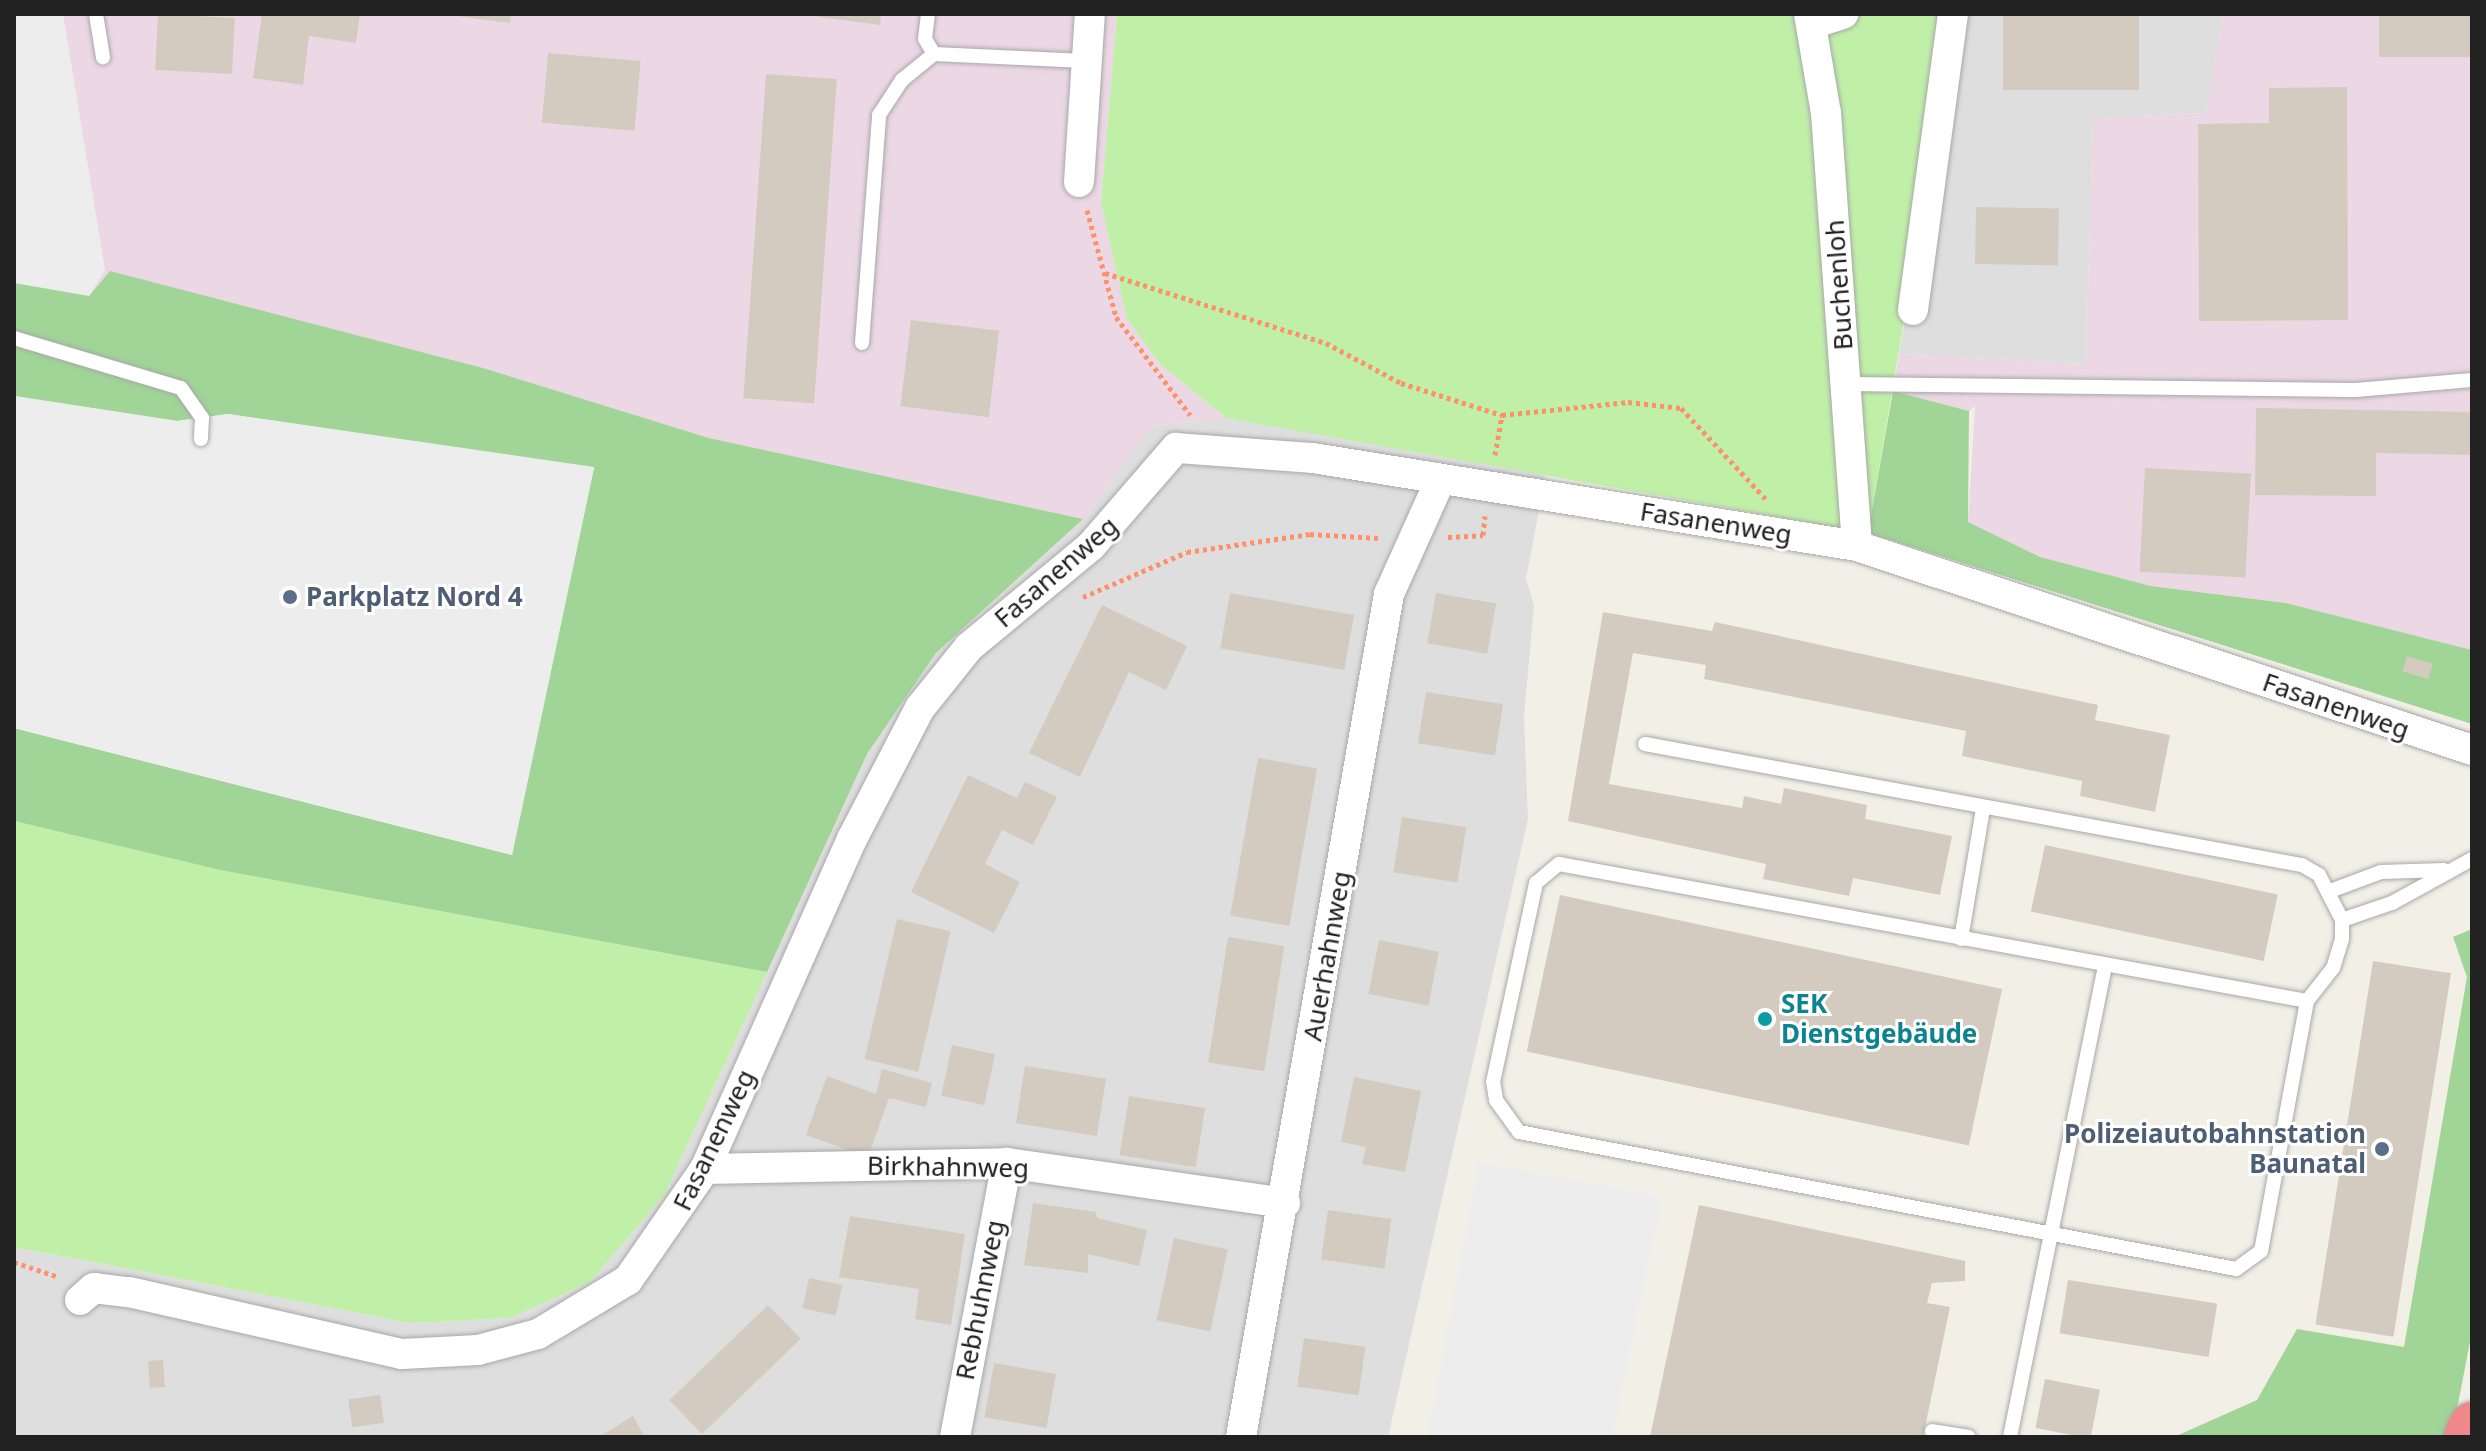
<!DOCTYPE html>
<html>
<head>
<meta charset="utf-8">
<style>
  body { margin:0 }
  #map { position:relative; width:2486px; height:1451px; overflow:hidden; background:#f2f0e6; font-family:"Noto Sans",sans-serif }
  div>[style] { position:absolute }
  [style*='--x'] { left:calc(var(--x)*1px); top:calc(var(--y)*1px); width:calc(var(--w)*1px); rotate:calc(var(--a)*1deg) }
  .residential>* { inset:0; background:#dfdede }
  .industrial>* { inset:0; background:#ecd8e5 }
  .grass>* { inset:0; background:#c0f0a8 }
  .forest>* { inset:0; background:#a0d597 }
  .parking>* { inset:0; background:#ededed }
  .building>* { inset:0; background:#d3cbbf; transform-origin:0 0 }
  .path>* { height:5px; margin-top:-2.5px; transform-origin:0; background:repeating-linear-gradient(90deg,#ff916a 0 4px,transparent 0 8px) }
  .roads { filter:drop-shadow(0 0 2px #a8a8a8) drop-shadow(0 0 2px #a8a8a8) }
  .service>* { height:14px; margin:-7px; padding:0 7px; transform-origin:7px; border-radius:7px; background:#fff }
  .minor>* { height:30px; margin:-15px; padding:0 15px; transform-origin:15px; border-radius:15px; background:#fff }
  .motorway>* { height:44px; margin:-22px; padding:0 22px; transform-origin:22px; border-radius:22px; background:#f0878a }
  .dots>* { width:22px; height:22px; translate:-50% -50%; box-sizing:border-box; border:4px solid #fff; border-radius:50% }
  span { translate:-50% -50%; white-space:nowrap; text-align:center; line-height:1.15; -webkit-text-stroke:6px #fff; paint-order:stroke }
  .street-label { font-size:26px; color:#212121 }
  .service-label { font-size:26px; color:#4e5e75; font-weight:700 }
  .left { translate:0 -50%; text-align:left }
  .right { translate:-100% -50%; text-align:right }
  .culture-label { font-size:26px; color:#0d838f; font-weight:700 }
  .frame { position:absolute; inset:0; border:16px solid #212121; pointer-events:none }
</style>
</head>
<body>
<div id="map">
  <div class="residential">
    <i style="clip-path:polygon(1956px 14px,2223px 14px,2206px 113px,2093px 118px,2086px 364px,1899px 354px)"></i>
    <i style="clip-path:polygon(1226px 418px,1546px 473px,1526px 579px,1534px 605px,1524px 717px,1528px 819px,1388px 1437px,14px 1437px,14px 1247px,411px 1323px,510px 1318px,590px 1282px,664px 1195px,867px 754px,936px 653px,1083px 519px,1151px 426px)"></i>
  </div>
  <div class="industrial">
    <i style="clip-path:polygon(14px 14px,1117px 14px,1101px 203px,1127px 319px,1160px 364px,1226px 418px,1151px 426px,1083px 519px,709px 438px,483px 368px,110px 272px,90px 295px,14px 282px)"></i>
    <i style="clip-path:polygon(2223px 14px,2472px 14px,2472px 650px,2286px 603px,2151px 586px,2040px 557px,1968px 522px,1975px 406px,1969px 411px,1893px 391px,1899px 354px,2086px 364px,2093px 118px,2206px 113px)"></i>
  </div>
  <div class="grass">
    <i style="clip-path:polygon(1117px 14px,1956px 14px,1868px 533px,1226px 418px,1160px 364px,1127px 319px,1101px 203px)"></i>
    <i style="clip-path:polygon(14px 821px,220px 870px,767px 972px,664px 1195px,590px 1282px,510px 1318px,411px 1323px,14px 1247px)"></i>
  </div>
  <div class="forest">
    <i style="clip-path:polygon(110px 271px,483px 368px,709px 438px,1083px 519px,936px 653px,867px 754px,767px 972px,220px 870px,14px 821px,14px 728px,512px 855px,594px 468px,228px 414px,177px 421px,14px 396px,14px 282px,90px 295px)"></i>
    <i style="clip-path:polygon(1893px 391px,1969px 411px,1968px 522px,2040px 557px,2151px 586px,2286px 603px,2472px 650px,2472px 724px,1868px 533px)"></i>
    <i style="clip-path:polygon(2472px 929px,2472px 1331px,2454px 1425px,2446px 1437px,2174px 1437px,2257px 1400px,2297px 1329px,2404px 1347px,2467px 977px,2453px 937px)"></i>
  </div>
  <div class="parking">
    <i style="clip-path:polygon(14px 14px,63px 14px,105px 270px,89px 296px,14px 283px)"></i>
    <i style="clip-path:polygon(14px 396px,177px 421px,228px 414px,594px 467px,512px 855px,14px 728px)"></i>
    <i style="clip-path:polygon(1479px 1162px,1662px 1197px,1612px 1437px,1427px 1437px)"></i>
  </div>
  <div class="building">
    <i style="left:158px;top:14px;width:77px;height:56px;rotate:3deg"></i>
    <i style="clip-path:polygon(262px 14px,360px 14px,356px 43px,309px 36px,303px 85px,253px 78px)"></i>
    <i style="clip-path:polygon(442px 14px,511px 14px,510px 23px)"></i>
    <i style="clip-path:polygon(798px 14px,881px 14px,880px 25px)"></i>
    <i style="left:2003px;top:14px;width:136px;height:76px"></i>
    <i style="left:2379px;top:14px;width:93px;height:43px"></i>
    <i style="left:548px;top:53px;width:93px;height:70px;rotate:5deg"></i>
    <i style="left:766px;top:74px;width:71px;height:325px;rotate:4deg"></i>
    <i style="clip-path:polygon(2347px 87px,2348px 320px,2199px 321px,2198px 124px,2269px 123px,2269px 88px)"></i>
    <i style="left:1976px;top:207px;width:83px;height:57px;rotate:1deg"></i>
    <i style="left:911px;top:320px;width:89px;height:87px;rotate:7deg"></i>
    <i style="clip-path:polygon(2256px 408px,2472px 412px,2472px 455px,2376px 453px,2376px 496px,2255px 495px)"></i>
    <i style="left:2145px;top:468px;width:106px;height:104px;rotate:3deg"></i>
    <i style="left:1230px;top:593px;width:126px;height:56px;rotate:10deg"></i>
    <i style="left:1436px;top:593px;width:61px;height:51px;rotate:10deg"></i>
    <i style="clip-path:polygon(1102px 605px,1187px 646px,1166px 690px,1129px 672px,1080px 777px,1029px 753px)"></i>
    <i style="clip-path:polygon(1603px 612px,1712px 631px,1715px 622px,2098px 705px,2095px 720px,2170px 735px,2155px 812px,2080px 796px,2082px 781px,1962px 756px,1966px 731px,1704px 679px,1706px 665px,1633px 653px,1609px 784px,1742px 808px,1744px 796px,1781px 804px,1784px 788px,1867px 805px,1865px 819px,1952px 836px,1940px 895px,1853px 878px,1849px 896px,1763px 879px,1766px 864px,1568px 821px)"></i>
    <i style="left:2407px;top:656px;width:27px;height:16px;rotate:17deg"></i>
    <i style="left:1426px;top:692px;width:78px;height:52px;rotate:9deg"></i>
    <i style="left:1258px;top:758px;width:60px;height:160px;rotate:10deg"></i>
    <i style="clip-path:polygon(968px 775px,1017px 798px,1025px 782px,1057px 797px,1033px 845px,1002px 830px,985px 864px,1020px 882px,994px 933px,911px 892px)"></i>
    <i style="left:1402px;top:817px;width:65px;height:56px;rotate:9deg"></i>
    <i style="left:2045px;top:845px;width:238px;height:68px;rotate:12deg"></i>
    <i style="left:1560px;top:895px;width:452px;height:160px;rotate:12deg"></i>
    <i style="left:897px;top:919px;width:55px;height:144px;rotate:13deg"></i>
    <i style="left:1228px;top:937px;width:57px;height:127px;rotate:9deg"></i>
    <i style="left:1379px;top:940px;width:61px;height:55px;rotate:11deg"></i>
    <i style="left:2373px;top:961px;width:79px;height:368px;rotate:9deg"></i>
    <i style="left:952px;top:1045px;width:44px;height:52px;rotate:12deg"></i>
    <i style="left:1025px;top:1066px;width:82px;height:58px;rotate:9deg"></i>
    <i style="clip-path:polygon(882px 1069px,932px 1083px,926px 1107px,889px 1098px,868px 1157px,806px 1135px,827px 1076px,876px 1094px)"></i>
    <i style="clip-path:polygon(1354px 1077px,1421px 1091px,1405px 1172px,1362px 1164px,1366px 1147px,1341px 1142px)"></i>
    <i style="left:1129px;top:1096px;width:77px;height:60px;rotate:9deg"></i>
    <i style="clip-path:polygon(1033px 1203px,1096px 1212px,1097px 1218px,1147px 1230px,1139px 1266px,1088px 1254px,1088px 1273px,1024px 1265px)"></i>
    <i style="clip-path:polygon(1699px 1205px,1965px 1261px,1965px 1281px,1932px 1283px,1927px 1303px,1950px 1307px,1923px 1437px,1650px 1437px)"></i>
    <i style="left:1328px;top:1210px;width:64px;height:50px;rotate:8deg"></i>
    <i style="clip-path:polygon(850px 1216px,965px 1234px,951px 1325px,915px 1319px,919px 1289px,839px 1277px)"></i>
    <i style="left:1174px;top:1238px;width:55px;height:84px;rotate:12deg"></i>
    <i style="left:809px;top:1278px;width:34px;height:31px;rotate:12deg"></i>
    <i style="left:2068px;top:1280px;width:151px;height:54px;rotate:9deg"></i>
    <i style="left:768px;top:1305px;width:47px;height:137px;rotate:46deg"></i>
    <i style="left:1304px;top:1338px;width:62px;height:49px;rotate:8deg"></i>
    <i style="left:163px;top:1360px;width:27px;height:15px;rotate:86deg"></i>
    <i style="left:994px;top:1363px;width:63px;height:55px;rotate:10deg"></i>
    <i style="left:2045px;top:1379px;width:56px;height:50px;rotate:11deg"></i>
    <i style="left:380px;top:1395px;width:28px;height:32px;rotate:82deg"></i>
    <i style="clip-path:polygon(633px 1416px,645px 1437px,599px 1437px)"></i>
  </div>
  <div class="path">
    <i style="--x:1087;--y:210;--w:111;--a:74.8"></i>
    <i style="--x:1116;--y:317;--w:123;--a:52.9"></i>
    <i style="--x:1105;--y:273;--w:232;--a:17.6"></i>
    <i style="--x:1326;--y:343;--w:85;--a:28.1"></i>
    <i style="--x:1401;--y:383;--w:106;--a:17.6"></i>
    <i style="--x:1502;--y:415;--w:127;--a:-5.9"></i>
    <i style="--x:1628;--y:402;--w:53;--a:6.5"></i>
    <i style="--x:1681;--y:408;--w:125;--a:47"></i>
    <i style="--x:1495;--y:455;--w:41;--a:-80.1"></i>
    <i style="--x:1448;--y:537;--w:35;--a:-3"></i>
    <i style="--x:1483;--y:535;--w:19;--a:-84"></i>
    <i style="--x:1083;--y:597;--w:113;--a:-23.4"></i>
    <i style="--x:1187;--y:552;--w:124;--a:-8.3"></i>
    <i style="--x:1310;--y:534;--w:68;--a:3.4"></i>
    <i style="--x:14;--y:1262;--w:47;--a:18.4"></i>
  </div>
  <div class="roads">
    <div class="service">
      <i style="--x:96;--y:14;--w:44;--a:80.8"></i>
      <i style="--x:928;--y:14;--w:25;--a:97"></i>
      <i style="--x:925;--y:39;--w:17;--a:59"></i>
      <i style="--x:934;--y:54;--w:151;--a:2.7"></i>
      <i style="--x:14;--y:338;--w:174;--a:16.7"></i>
      <i style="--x:181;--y:388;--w:37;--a:55"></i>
      <i style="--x:202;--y:418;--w:21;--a:93"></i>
      <i style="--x:862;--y:343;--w:229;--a:-85.7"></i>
      <i style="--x:879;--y:115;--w:42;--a:-56.7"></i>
      <i style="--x:902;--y:80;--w:41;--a:-39.1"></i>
      <i style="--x:1847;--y:384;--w:509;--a:0.68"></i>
      <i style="--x:2356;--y:390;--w:116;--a:-4.9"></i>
      <i style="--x:1645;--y:744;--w:668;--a:10.44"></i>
      <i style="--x:2302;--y:865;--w:20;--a:30"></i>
      <i style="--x:2319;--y:875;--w:51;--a:62.9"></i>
      <i style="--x:2342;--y:920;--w:19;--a:90"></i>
      <i style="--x:2342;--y:939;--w:30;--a:107"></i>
      <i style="--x:2333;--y:968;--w:42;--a:128.2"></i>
      <i style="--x:2307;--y:1001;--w:254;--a:100.4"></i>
      <i style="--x:2261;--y:1251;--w:31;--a:144"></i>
      <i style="--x:2236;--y:1269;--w:730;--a:-169.18"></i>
      <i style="--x:1519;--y:1132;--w:39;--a:-126"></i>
      <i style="--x:1496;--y:1100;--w:18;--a:-99"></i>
      <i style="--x:1493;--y:1082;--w:204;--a:-77.8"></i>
      <i style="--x:1536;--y:883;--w:30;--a:-40"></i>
      <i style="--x:1559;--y:864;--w:760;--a:10.38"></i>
      <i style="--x:2330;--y:891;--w:54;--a:-20.4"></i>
      <i style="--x:2381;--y:872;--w:63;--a:-1.8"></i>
      <i style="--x:2342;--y:920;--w:53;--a:-18.8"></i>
      <i style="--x:2392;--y:903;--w:91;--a:-28.8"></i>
      <i style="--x:1961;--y:939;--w:132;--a:-80.4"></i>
      <i style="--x:1932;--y:1431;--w:37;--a:9"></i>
      <i style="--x:2010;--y:1437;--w:480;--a:-78.6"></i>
    </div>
    <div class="minor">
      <i style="--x:1809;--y:14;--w:100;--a:80.3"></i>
      <i style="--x:1826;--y:113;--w:434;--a:85.9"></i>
      <i style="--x:1812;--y:24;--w:33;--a:-18"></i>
      <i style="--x:1079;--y:182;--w:168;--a:-86.3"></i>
      <i style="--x:1913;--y:310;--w:299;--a:-82.3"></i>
      <i style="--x:705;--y:1169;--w:302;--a:-1.1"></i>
      <i style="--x:1007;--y:1163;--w:281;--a:8.2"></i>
      <i style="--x:80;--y:1300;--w:18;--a:-41"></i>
      <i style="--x:94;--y:1288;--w:35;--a:7"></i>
      <i style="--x:129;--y:1292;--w:280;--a:12.8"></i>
      <i style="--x:402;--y:1354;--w:76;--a:-3"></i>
      <i style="--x:478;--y:1350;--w:62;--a:-14.9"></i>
      <i style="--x:538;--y:1334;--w:105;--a:-31"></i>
      <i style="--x:628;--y:1280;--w:135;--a:-55.3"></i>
      <i style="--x:705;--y:1169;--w:361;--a:-66"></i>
      <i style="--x:852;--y:839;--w:148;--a:-62.6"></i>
      <i style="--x:920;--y:708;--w:78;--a:-51.2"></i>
      <i style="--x:969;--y:647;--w:158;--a:-39.6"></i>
      <i style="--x:1091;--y:546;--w:130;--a:-49.1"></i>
      <i style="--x:1176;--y:448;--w:137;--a:4.2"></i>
      <i style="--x:1313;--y:458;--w:551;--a:9.19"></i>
      <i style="--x:1857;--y:546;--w:648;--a:18.35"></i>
      <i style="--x:955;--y:1437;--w:279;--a:-79.3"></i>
      <i style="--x:1241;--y:1437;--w:856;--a:-80.04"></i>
      <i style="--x:1389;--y:594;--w:122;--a:-65.8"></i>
    </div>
    <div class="motorway">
      <i style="--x:2466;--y:1437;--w:14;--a:-65"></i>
    </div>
  </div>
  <div class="dots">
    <i style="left:290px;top:597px;background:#5c6f8a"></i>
    <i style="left:1765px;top:1019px;background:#0f9aa8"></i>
    <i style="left:2382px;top:1149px;background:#5c6f8a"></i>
  </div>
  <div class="street-label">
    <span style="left:1839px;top:285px;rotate:-94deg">Buchenloh</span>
    <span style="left:1716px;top:523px;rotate:9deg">Fasanenweg</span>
    <span style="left:1056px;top:572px;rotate:-41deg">Fasanenweg</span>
    <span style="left:2336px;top:706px;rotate:19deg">Fasanenweg</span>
    <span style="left:1327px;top:956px;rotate:-80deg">Auerhahnweg</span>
    <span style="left:714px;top:1140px;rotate:-64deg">Fasanenweg</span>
    <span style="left:948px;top:1167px;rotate:1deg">Birkhahnweg</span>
    <span style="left:980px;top:1300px;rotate:-79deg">Rebhuhnweg</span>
  </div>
  <div class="service-label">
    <span class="left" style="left:306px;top:597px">Parkplatz Nord 4</span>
    <span class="right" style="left:2366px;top:1149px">Polizeiautobahnstation<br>Baunatal</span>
  </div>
  <div class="culture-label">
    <span class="left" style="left:1781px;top:1019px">SEK<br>Dienstgebäude</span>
  </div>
  <div class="frame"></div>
</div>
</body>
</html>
